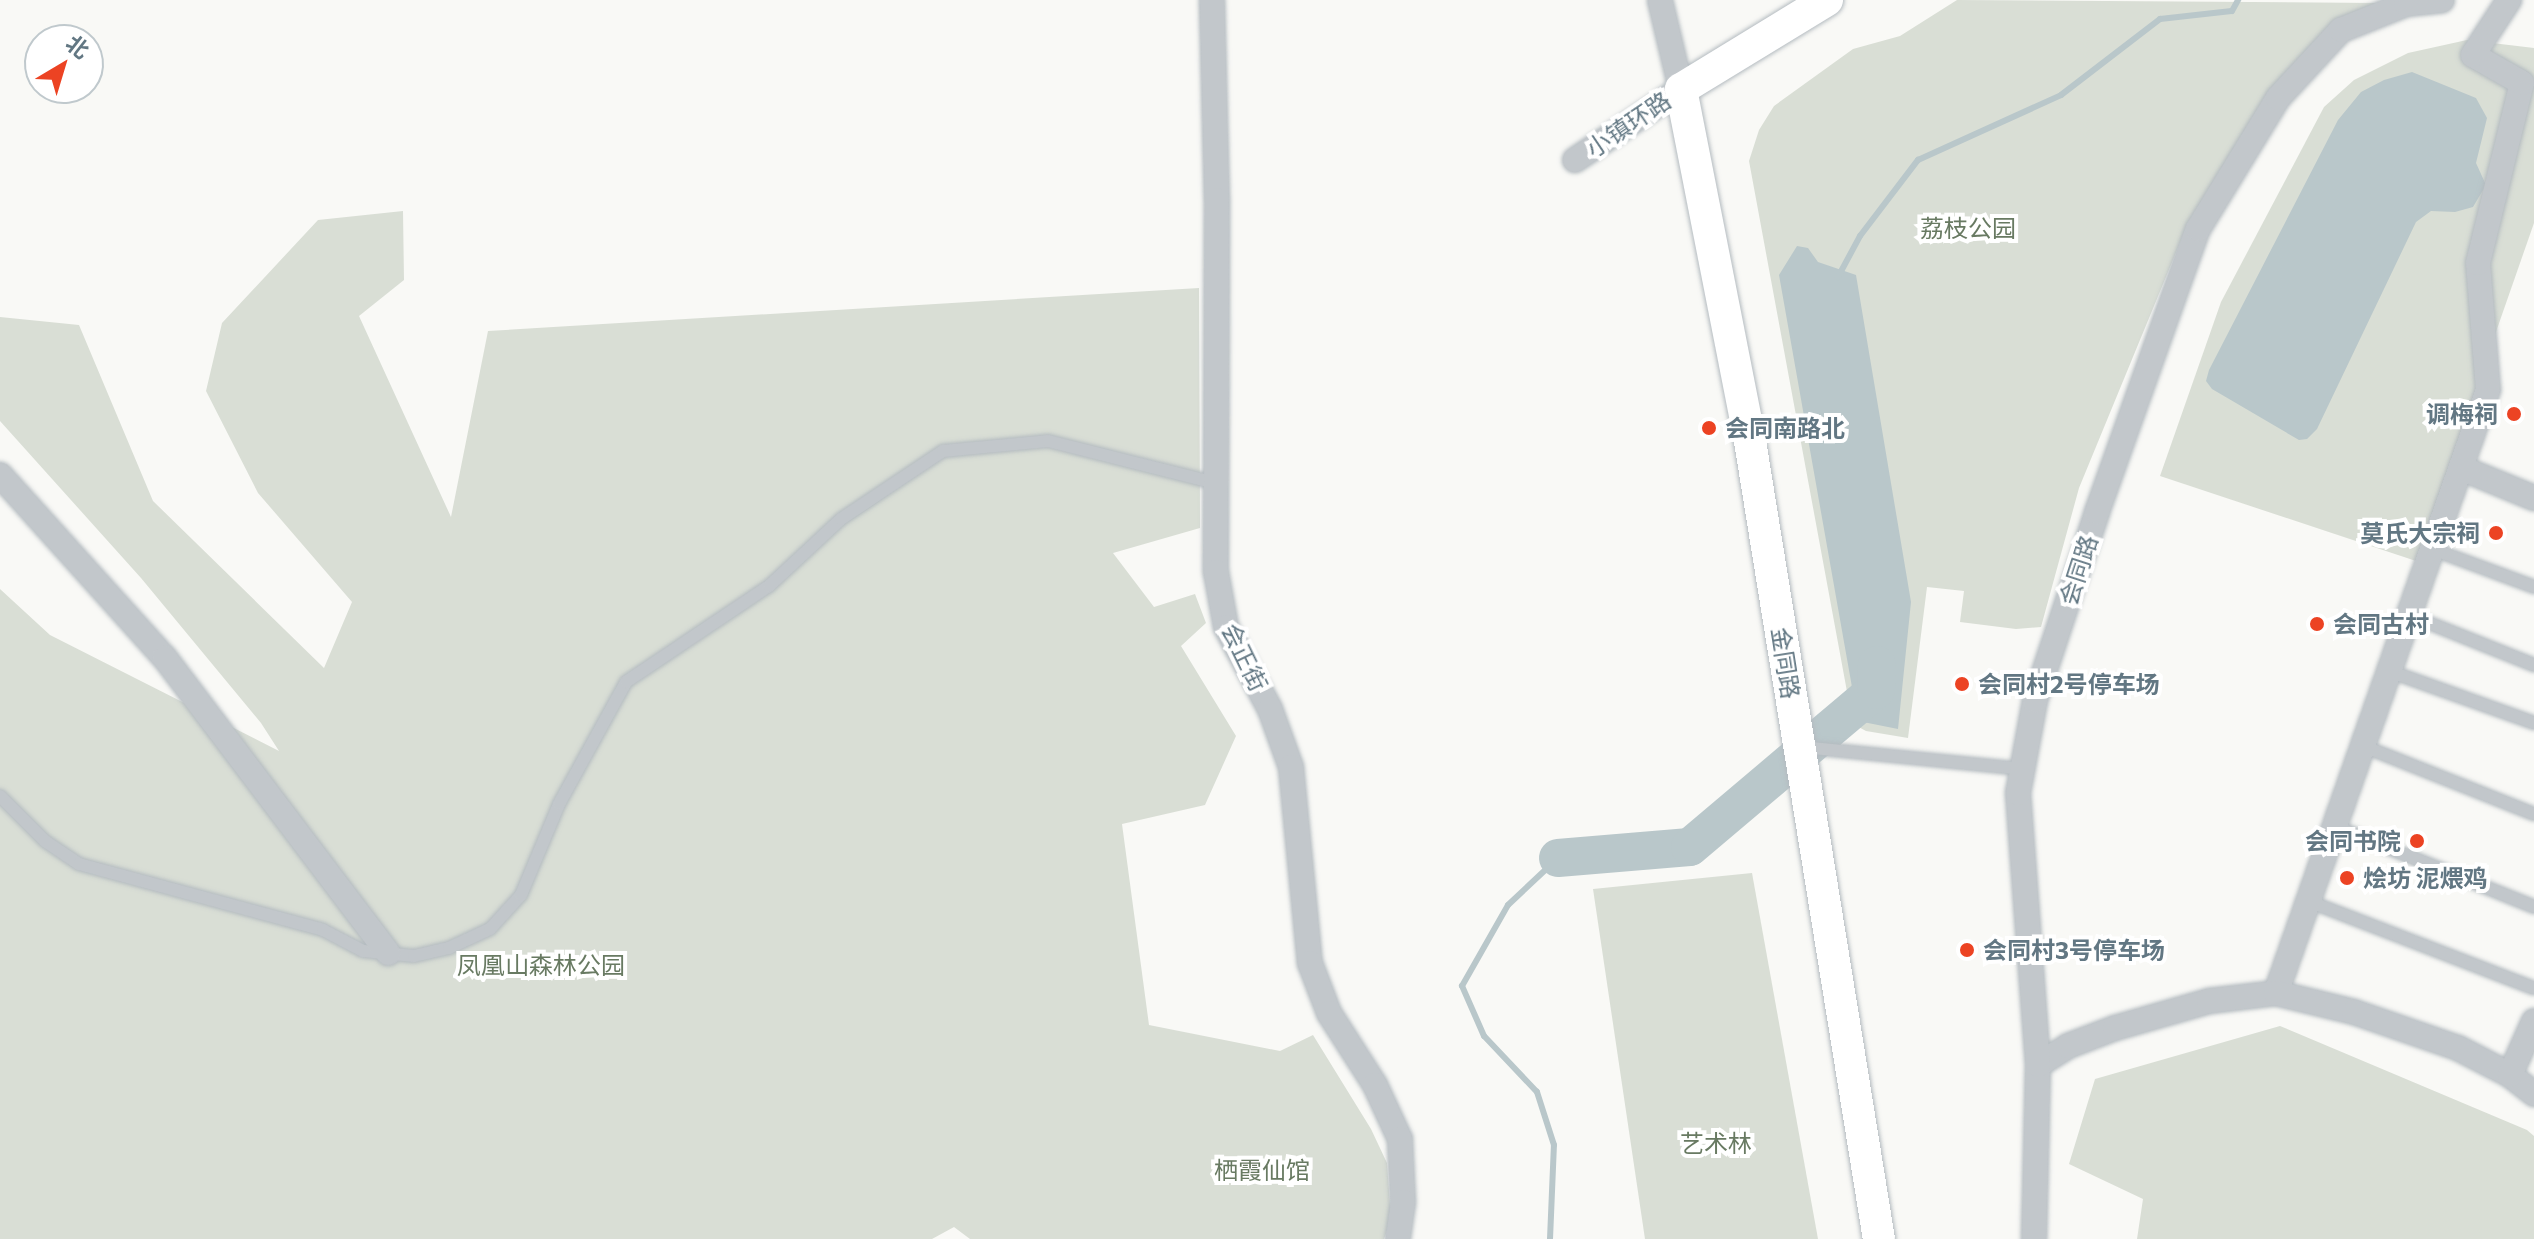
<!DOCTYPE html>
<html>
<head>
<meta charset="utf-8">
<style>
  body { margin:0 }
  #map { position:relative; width:2534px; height:1239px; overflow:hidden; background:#f9f9f6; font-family:Commissioner,"Noto Sans SC",sans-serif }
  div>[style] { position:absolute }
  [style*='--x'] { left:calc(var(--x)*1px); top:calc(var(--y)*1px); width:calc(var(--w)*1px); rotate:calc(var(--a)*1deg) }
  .green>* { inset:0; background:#d9ded5 }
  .water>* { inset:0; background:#b9c7ca }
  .stream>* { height:6px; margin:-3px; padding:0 3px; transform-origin:3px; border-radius:3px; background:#b9c7ca }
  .river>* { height:38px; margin:-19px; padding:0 19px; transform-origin:19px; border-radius:19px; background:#b9c7ca }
  .roads { filter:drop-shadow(0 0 2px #b4bbc0) drop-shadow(0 0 2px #b4bbc0) }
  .lane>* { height:12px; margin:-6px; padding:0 6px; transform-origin:6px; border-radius:6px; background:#c2c7cb }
  .street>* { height:24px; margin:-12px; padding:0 12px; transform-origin:12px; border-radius:12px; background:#c2c7cb }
  .secondary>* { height:32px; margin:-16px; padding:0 16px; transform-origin:16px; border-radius:16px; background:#fff }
  .dots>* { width:22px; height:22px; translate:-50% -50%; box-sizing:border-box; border:4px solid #fff; border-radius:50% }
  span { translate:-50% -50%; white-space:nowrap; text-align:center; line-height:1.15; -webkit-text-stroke:8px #fff; paint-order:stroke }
  .street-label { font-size:24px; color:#627783 }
  .park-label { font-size:24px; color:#687a62 }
  .poi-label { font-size:24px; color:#627783; font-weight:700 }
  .right { translate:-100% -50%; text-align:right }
  .left { translate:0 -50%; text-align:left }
  .north { position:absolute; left:24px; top:24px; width:80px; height:80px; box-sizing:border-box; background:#fff; border:2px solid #c0c9cd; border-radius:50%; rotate:38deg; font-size:22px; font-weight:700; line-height:32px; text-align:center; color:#627783 }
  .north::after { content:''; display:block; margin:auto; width:28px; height:36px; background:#ec4323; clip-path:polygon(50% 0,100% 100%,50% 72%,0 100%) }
</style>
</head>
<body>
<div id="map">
  <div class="green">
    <i style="clip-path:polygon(1957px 0,2377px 3px,2334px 25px,2189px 221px,2079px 488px,2041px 627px,2016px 629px,1960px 622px,1964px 591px,1927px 587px,1908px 738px,1866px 731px,1853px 724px,1749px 161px,1759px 130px,1774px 106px,1853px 49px,1900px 36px)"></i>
    <i style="clip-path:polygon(2467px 40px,2534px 48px,2534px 223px,2416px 561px,2160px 476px,2221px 302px,2324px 107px,2354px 80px,2408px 53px)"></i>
    <i style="clip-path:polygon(403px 211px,404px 280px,359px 316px,451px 517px,488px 331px,1199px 288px,1200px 528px,1113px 553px,1154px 607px,1195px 594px,1206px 623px,1181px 646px,1236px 736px,1205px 805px,1122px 824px,1149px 1025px,1280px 1051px,1313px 1035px,1371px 1129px,1387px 1163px,1391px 1219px,1384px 1239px,970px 1239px,954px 1227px,932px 1239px,0 1239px,0 589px,50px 635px,279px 751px,261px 723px,141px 578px,0 421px,0 317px,79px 325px,153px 501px,324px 668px,352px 602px,258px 493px,206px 391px,222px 323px,318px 220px)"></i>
    <i style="clip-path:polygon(1752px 873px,1818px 1239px,1645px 1239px,1593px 889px)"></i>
    <i style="clip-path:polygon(2280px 1026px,2527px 1130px,2534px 1136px,2534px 1239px,2137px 1239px,2143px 1199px,2069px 1164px,2095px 1079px)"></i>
  </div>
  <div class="water">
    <i style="clip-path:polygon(2412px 72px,2476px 98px,2487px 118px,2476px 163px,2486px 185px,2473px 207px,2455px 212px,2431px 211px,2416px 222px,2317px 429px,2307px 439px,2299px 440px,2212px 389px,2206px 381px,2209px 370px,2338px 120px,2361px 92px,2384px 80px)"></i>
    <i style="clip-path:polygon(1797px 246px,1808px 248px,1818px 262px,1856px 275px,1911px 602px,1898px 729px,1858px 721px,1779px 275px)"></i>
  </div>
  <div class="stream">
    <i style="--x:1838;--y:277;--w:47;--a:-61.8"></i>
    <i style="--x:1860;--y:236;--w:96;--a:-52.7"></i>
    <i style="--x:1918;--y:160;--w:157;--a:-24.4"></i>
    <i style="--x:2061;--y:95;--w:125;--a:-37.5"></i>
    <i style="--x:2160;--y:19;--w:72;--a:-6.3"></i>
    <i style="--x:2232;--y:11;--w:13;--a:-61"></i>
    <i style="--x:1550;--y:1239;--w:94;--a:-87.6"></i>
    <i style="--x:1554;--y:1145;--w:56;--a:-107.8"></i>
    <i style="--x:1537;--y:1092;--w:77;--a:-133.4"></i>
    <i style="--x:1484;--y:1036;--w:55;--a:-113.7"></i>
    <i style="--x:1462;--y:986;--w:93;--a:-60.4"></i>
    <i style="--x:1508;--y:905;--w:69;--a:-43.2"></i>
  </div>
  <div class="river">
    <i style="--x:1558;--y:858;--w:132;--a:-4.8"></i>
    <i style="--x:1690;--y:847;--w:243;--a:-40.2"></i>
    <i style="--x:1876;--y:690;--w:25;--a:-88"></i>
  </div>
  <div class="roads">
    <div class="lane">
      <i style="--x:2432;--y:549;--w:109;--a:20.4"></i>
      <i style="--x:2409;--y:615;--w:135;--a:21.8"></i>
      <i style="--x:2389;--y:671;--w:154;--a:19.7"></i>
      <i style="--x:2363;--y:746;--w:184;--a:21.7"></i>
      <i style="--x:1802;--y:747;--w:212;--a:5.7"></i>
      <i style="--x:0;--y:796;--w:64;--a:45"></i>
      <i style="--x:45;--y:841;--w:41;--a:34.1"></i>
      <i style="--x:79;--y:864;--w:253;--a:15.1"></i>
      <i style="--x:323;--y:930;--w:45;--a:27.7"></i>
      <i style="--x:363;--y:951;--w:51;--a:5.6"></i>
      <i style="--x:414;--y:956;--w:36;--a:-13"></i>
      <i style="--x:449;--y:948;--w:45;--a:-24.9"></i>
      <i style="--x:490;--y:929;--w:46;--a:-47.6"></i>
      <i style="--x:521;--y:895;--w:99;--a:-67.3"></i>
      <i style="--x:559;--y:804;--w:139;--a:-61.2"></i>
      <i style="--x:626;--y:682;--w:172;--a:-33.9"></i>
      <i style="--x:769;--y:586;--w:98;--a:-42.9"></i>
      <i style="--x:841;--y:519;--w:123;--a:-33.7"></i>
      <i style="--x:943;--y:451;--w:105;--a:-5.4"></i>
      <i style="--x:1048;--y:441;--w:172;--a:14.1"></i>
      <i style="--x:2334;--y:826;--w:216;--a:22"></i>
      <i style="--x:2308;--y:901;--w:242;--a:21.1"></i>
    </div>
    <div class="street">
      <i style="--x:1212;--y:0;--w:200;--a:88.6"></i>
      <i style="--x:1217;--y:200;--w:372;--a:90.2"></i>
      <i style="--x:1216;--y:572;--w:56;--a:79.7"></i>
      <i style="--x:1226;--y:627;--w:93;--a:61.8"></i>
      <i style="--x:1270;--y:709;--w:62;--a:70.1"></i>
      <i style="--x:1291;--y:767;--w:197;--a:84.5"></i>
      <i style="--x:1310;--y:963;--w:53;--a:69.2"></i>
      <i style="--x:1329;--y:1013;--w:85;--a:57.4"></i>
      <i style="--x:1375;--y:1085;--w:60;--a:65.2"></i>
      <i style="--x:1400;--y:1139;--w:63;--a:87.3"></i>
      <i style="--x:1403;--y:1202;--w:37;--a:98"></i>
      <i style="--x:1575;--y:160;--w:128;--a:-33.8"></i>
      <i style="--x:1681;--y:89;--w:91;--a:-103.3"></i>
      <i style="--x:2461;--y:468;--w:79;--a:22.3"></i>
      <i style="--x:0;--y:475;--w:246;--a:48"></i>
      <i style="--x:165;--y:658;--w:370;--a:52.9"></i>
      <i style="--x:2276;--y:993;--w:639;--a:-70.63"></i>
      <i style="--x:2488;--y:390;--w:127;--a:-94.5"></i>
      <i style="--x:2478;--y:263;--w:185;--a:-76.3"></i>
      <i style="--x:2522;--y:83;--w:56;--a:-150.3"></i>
      <i style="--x:2473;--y:55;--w:66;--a:-56.8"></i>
      <i style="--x:2038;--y:1065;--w:36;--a:-32"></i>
      <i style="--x:2068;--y:1046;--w:50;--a:-21"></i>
      <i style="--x:2115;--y:1028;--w:98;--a:-16"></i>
      <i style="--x:2209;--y:1001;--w:67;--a:-6.8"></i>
      <i style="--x:2276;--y:993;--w:80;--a:13.7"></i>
      <i style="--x:2354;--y:1012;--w:110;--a:19.1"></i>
      <i style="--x:2458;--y:1048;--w:59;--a:27.4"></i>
      <i style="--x:2510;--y:1075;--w:31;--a:38"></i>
      <i style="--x:2510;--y:1075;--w:59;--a:-66"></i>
      <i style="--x:2034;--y:1239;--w:174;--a:-88.7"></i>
      <i style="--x:2038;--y:1065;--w:273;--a:-94.2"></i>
      <i style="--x:2018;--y:793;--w:95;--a:-79.6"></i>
      <i style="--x:2035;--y:700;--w:198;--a:-71.7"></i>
      <i style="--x:2097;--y:512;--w:300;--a:-70.4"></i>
      <i style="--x:2198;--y:229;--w:153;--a:-58.6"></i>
      <i style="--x:2278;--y:98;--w:93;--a:-47.2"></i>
      <i style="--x:2341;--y:30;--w:70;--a:-21.8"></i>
      <i style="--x:2406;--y:4;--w:36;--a:-6"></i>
    </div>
    <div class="secondary">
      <i style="--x:1827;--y:0;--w:171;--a:148.6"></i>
      <i style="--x:1681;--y:89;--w:353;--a:78.9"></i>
      <i style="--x:1749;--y:435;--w:814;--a:80.82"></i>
    </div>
  </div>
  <div class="dots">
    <i style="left:2514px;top:414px;background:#ec4323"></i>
    <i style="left:1709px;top:428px;background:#ec4323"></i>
    <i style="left:2496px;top:533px;background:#ec4323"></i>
    <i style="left:2317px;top:624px;background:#ec4323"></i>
    <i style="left:1962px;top:684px;background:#ec4323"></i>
    <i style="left:2417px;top:841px;background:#ec4323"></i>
    <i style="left:2347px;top:878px;background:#ec4323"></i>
    <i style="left:1967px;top:950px;background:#ec4323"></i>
  </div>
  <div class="street-label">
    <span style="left:1628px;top:124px;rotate:-34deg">小镇环路</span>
    <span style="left:2078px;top:570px;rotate:-72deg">会同路</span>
    <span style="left:1245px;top:657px;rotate:64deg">会正街</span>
    <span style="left:1786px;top:663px;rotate:81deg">金同路</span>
  </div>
  <div class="park-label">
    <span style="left:1968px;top:228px">荔枝公园</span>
    <span style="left:541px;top:965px">凤凰山森林公园</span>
    <span style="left:1716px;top:1143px">艺术林</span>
    <span style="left:1262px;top:1170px">栖霞仙馆</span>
  </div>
  <div class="poi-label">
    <span class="right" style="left:2498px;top:414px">调梅祠</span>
    <span class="left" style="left:1725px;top:428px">会同南路北</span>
    <span class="right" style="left:2480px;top:533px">莫氏大宗祠</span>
    <span class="left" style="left:2333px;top:624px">会同古村</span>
    <span class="left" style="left:1978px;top:684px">会同村2号停车场</span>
    <span class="right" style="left:2401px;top:841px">会同书院</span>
    <span class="left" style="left:2363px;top:878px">烩坊 泥煨鸡</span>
    <span class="left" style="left:1983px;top:950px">会同村3号停车场</span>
  </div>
  <div class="north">北</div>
</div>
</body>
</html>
